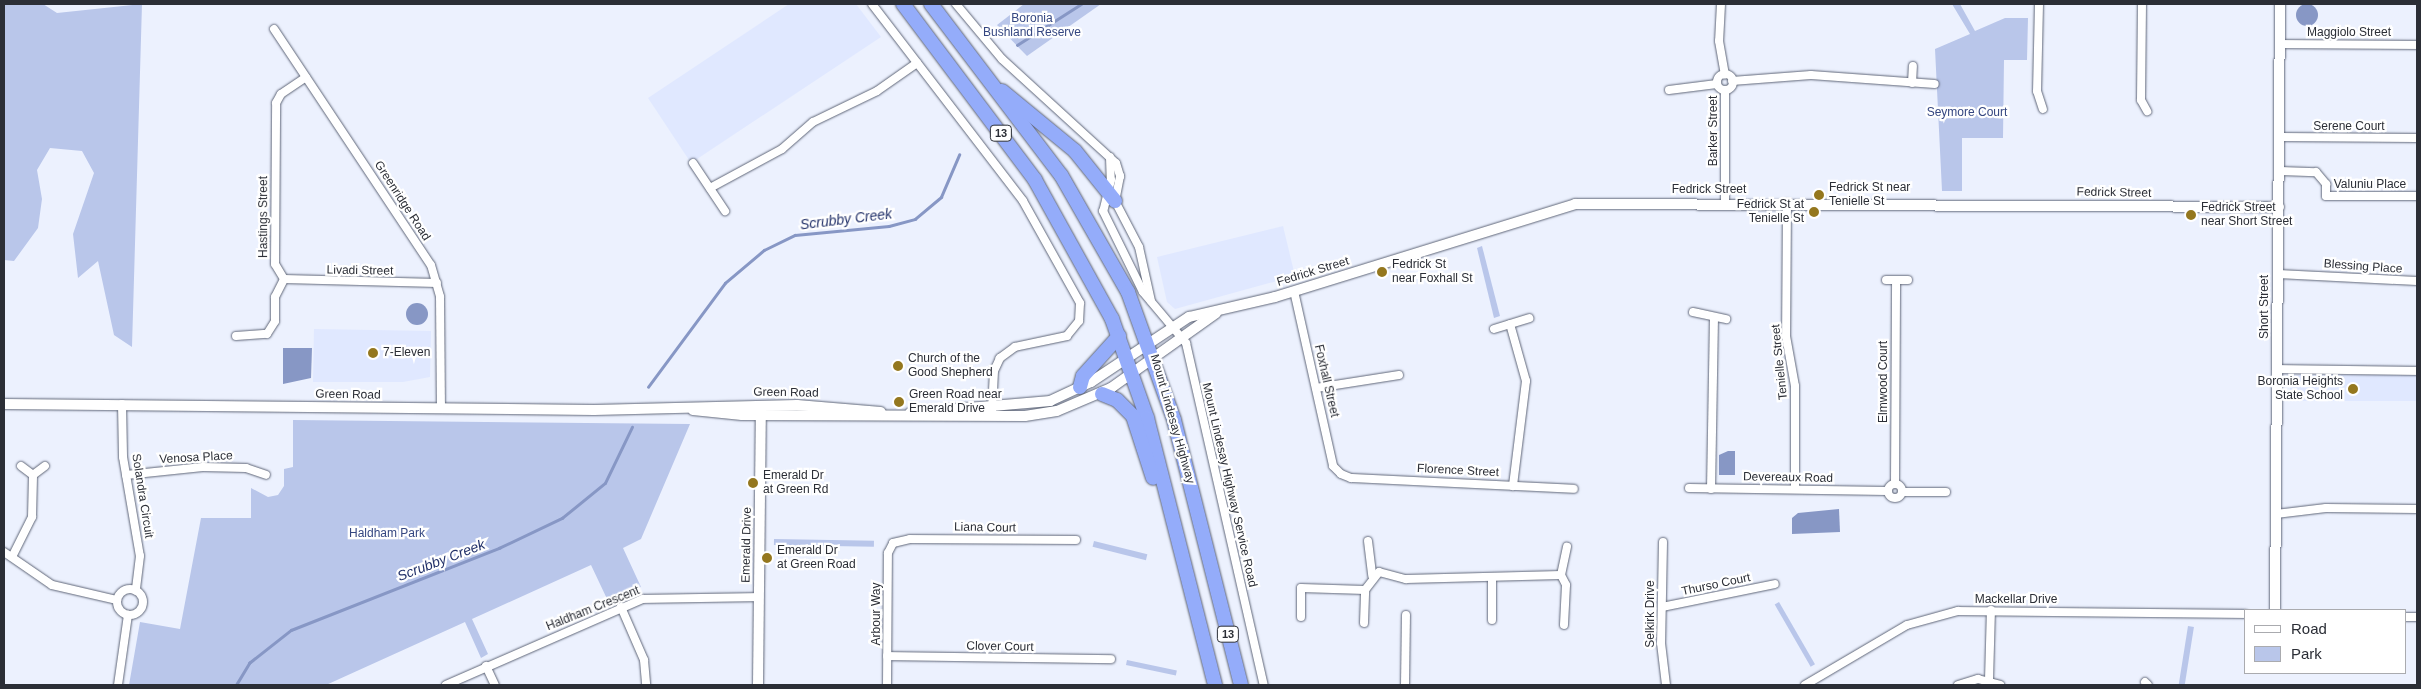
<!DOCTYPE html>
<html>
<head>
<meta charset="utf-8">
<style>
  body { margin:0 }
  #map { position:relative; width:2421px; height:689px; overflow:hidden; background:#ecf1fe; font-family:Arial,sans-serif }
  div>[style] { position:absolute }
  [style*='--x'] { left:calc(var(--x)*1px); top:calc(var(--y)*1px); width:calc(var(--w)*1px); rotate:calc(var(--a)*1deg) }
  .built>* { inset:0; background:#e0e8ff; transform-origin:0 0 }
  .green>* { inset:0; background:#b9c6ea; transform-origin:0 0 }
  .water>* { inset:0; background:#8797c5 }
  .round { border-radius:50% }
  .stream>* { height:2.5px; margin:-1.25px; padding:0 1.25px; transform-origin:1.25px; border-radius:1.25px; background:#8797c5 }
  .roads { filter:drop-shadow(0 0 1px #5f6678) drop-shadow(0 0 1px #5f6678) }
  .minor>* { height:8px; margin:-4px; padding:0 4px; transform-origin:4px; border-radius:4px; background:#fff }
  .minor>.ring { margin:-4px; padding:0; box-sizing:content-box; background:none; border:8px solid #fff; border-radius:50% }
  .tertiary>* { height:10px; margin:-5px; padding:0 5px; transform-origin:5px; border-radius:5px; background:#fff }
  .trunk>* { height:14px; margin:-7px; padding:0 7px; transform-origin:7px; border-radius:7px; background:#94acfa }
  .dots>* { width:14px; height:14px; translate:-50% -50%; box-sizing:border-box; border:2px solid #fff; border-radius:50% }
  span { translate:-50% -50%; white-space:nowrap; text-align:center; line-height:1.15; -webkit-text-stroke:4.5px #fff; paint-order:stroke }
  .shield-label span { padding:1px 4px; background:#fff; border:1px solid; border-radius:4px; -webkit-text-stroke-width:0 }
  .shield-label { font-size:11px; color:#2b2e36; font-weight:700 }
  .park-label { font-size:12px; color:#354781 }
  .street-label { font-size:12px; color:#2b2e36 }
  .poi-label { font-size:12px; color:#2b2e36 }
  .left { translate:0 -50%; text-align:left }
  .right { translate:-100% -50%; text-align:right }
  .water-label { font-size:14px; color:#23326a; font-style:italic }
  .frame { position:absolute; inset:0; border:5px solid #2b2e36; pointer-events:none }
  .legend { position:absolute; left:2244px; top:609px; width:162px; height:65px; box-sizing:border-box; background:#fff; border:1px solid #aaabaf; margin:0; padding:6px 9px; list-style:none; font-size:15px; color:#2b2e36 }
  .legend li { display:flex; align-items:center; gap:10px; height:25px }
  .legend b { width:25px; border:1px solid #aaabaf }
</style>
</head>
<body>
<div id="map">
  <div class="built">
    <i style="clip-path:polygon(789px 4px,856px 4px,881px 37px,691px 163px,648px 98px)"></i>
    <i style="clip-path:polygon(1283px 226px,1295px 276px,1175px 309px,1167px 302px,1157px 257px)"></i>
    <i style="clip-path:polygon(314px 329px,431px 331px,430px 377px,403px 382px,313px 382px)"></i>
    <i style="left:2290px;top:375px;width:127px;height:26px"></i>
  </div>
  <div class="green">
    <i style="clip-path:polygon(4px 4px,43px 4px,57px 13px,142px 4px,132px 347px,114px 335px,98px 261px,78px 278px,73px 234px,94px 173px,82px 151px,50px 148px,37px 170px,42px 199px,38px 228px,14px 261px,4px 260px)"></i>
    <i style="clip-path:polygon(1024px 4px,1101px 4px,1027px 56px,997px 25px)"></i>
    <i style="clip-path:polygon(1952px 4px,1960px 4px,1975px 31px,2005px 18px,2028px 18px,2027px 60px,2004px 60px,2003px 138px,1962px 138px,1962px 191px,1942px 191px,1935px 49px,1970px 34px)"></i>
    <i style="clip-path:polygon(1482px 246px,1500px 316px,1494px 318px,1477px 248px)"></i>
    <i style="clip-path:polygon(293px 420px,690px 424px,641px 539px,623px 548px,641px 587px,608px 601px,591px 565px,472px 619px,488px 654px,481px 658px,465px 622px,326px 685px,129px 685px,140px 622px,180px 629px,201px 518px,251px 518px,251px 488px,268px 497px,278px 495px,284px 486px,284px 469px,293px 467px)"></i>
    <i style="left:774px;top:539px;width:100px;height:6px;rotate:1deg"></i>
    <i style="left:1094px;top:541px;width:55px;height:6px;rotate:14deg"></i>
    <i style="left:1779px;top:602px;width:72px;height:5px;rotate:60deg"></i>
    <i style="left:2188px;top:626px;width:6px;height:59px;rotate:9deg"></i>
    <i style="left:1127px;top:660px;width:51px;height:5px;rotate:12deg"></i>
  </div>
  <div class="water">
    <i class="round" style="left:2296px;top:4px;width:22px;height:22px"></i>
    <i class="round" style="left:406px;top:303px;width:22px;height:22px"></i>
    <i style="clip-path:polygon(283px 348px,312px 348px,311px 378px,283px 384px)"></i>
    <i style="clip-path:polygon(1728px 451px,1735px 451px,1735px 475px,1719px 475px,1719px 455px)"></i>
    <i style="clip-path:polygon(1839px 509px,1840px 532px,1792px 534px,1792px 518px,1798px 513px)"></i>
  </div>
  <div class="stream">
    <i style="--x:1017;--y:45;--w:76;--a:-32.6"></i>
    <i style="--x:648;--y:387;--w:129;--a:-53.5"></i>
    <i style="--x:725;--y:283;--w:51;--a:-40.2"></i>
    <i style="--x:764;--y:250;--w:34;--a:-26"></i>
    <i style="--x:795;--y:235;--w:94;--a:-5.5"></i>
    <i style="--x:889;--y:226;--w:27;--a:-15"></i>
    <i style="--x:915;--y:219;--w:34;--a:-40"></i>
    <i style="--x:941;--y:197;--w:46;--a:-66.8"></i>
    <i style="--x:236;--y:685;--w:26;--a:-59"></i>
    <i style="--x:249;--y:663;--w:53;--a:-38.2"></i>
    <i style="--x:291;--y:630;--w:224;--a:-21.5"></i>
    <i style="--x:499;--y:548;--w:70;--a:-25.5"></i>
    <i style="--x:562;--y:518;--w:55;--a:-39.1"></i>
    <i style="--x:605;--y:483;--w:62;--a:-64.3"></i>
  </div>
  <div class="roads">
    <div class="minor">
      <i style="--x:872;--y:4;--w:248;--a:52.5"></i>
      <i style="--x:1023;--y:201;--w:117;--a:60.8"></i>
      <i style="--x:1080;--y:303;--w:18;--a:93"></i>
      <i style="--x:1079;--y:321;--w:19;--a:129"></i>
      <i style="--x:1067;--y:336;--w:53;--a:168.1"></i>
      <i style="--x:1015;--y:347;--w:19;--a:144"></i>
      <i style="--x:1000;--y:358;--w:14;--a:115"></i>
      <i style="--x:994;--y:371;--w:40;--a:92.9"></i>
      <i style="--x:956;--y:4;--w:72;--a:50.1"></i>
      <i style="--x:1002;--y:59;--w:154;--a:42.4"></i>
      <i style="--x:1116;--y:163;--w:14;--a:73"></i>
      <i style="--x:1120;--y:176;--w:25;--a:101"></i>
      <i style="--x:1115;--y:201;--w:52;--a:62.4"></i>
      <i style="--x:1139;--y:247;--w:55;--a:77.5"></i>
      <i style="--x:1721;--y:4;--w:37;--a:93"></i>
      <i style="--x:1719;--y:41;--w:34;--a:80"></i>
      <i style="--x:2039;--y:4;--w:87;--a:91.3"></i>
      <i style="--x:2037;--y:91;--w:19;--a:72"></i>
      <i style="--x:2142;--y:4;--w:96;--a:90.6"></i>
      <i style="--x:2141;--y:100;--w:13;--a:61"></i>
      <i style="--x:274;--y:29;--w:283;--a:56.4"></i>
      <i style="--x:431;--y:265;--w:33;--a:74"></i>
      <i style="--x:440;--y:297;--w:111;--a:89.5"></i>
      <i style="--x:2280;--y:44;--w:137;--a:0.4"></i>
      <i class="ring" style="left:1717px;top:74px;width:8px;height:8px"></i>
      <i style="--x:1732;--y:81;--w:79;--a:-4.3"></i>
      <i style="--x:1811;--y:75;--w:124;--a:4.2"></i>
      <i style="--x:1912;--y:83;--w:17;--a:-87"></i>
      <i style="--x:1669;--y:90;--w:48;--a:-7.1"></i>
      <i style="--x:2280;--y:137;--w:137;--a:0.4"></i>
      <i style="--x:1110;--y:157;--w:23;--a:88"></i>
      <i style="--x:1111;--y:180;--w:32;--a:104"></i>
      <i style="--x:1103;--y:211;--w:90;--a:63.7"></i>
      <i style="--x:1143;--y:292;--w:67;--a:49.9"></i>
      <i style="--x:1186;--y:343;--w:351;--a:77.2"></i>
      <i style="--x:693;--y:163;--w:58;--a:56.3"></i>
      <i style="--x:2280;--y:171;--w:36;--a:2"></i>
      <i style="--x:2316;--y:172;--w:16;--a:50"></i>
      <i style="--x:2326;--y:184;--w:12;--a:90"></i>
      <i style="--x:2326;--y:196;--w:91;--a:0"></i>
      <i style="--x:710;--y:188;--w:82;--a:-28.4"></i>
      <i style="--x:782;--y:149;--w:41;--a:-41.1"></i>
      <i style="--x:813;--y:122;--w:71;--a:-25.8"></i>
      <i style="--x:877;--y:91;--w:49;--a:-35"></i>
      <i style="--x:1725;--y:202;--w:112;--a:-90"></i>
      <i style="--x:1787;--y:203;--w:133;--a:90.4"></i>
      <i style="--x:1786;--y:336;--w:51;--a:79.8"></i>
      <i style="--x:1795;--y:386;--w:103;--a:90"></i>
      <i style="--x:2278;--y:274;--w:139;--a:2.9"></i>
      <i style="--x:284;--y:279;--w:153;--a:1.5"></i>
      <i style="--x:1886;--y:280;--w:22;--a:0"></i>
      <i style="--x:1294;--y:291;--w:179;--a:77.4"></i>
      <i style="--x:1333;--y:466;--w:11;--a:45"></i>
      <i style="--x:1341;--y:474;--w:11;--a:22"></i>
      <i style="--x:1351;--y:478;--w:223;--a:2.8"></i>
      <i style="--x:1693;--y:312;--w:34;--a:12"></i>
      <i style="--x:1510;--y:324;--w:59;--a:74.3"></i>
      <i style="--x:1526;--y:381;--w:106;--a:97.1"></i>
      <i style="--x:1494;--y:329;--w:37;--a:-17"></i>
      <i style="--x:236;--y:336;--w:31;--a:-4"></i>
      <i style="--x:267;--y:334;--w:15;--a:-58"></i>
      <i style="--x:275;--y:321;--w:24;--a:-90"></i>
      <i style="--x:275;--y:297;--w:20;--a:-63"></i>
      <i style="--x:284;--y:279;--w:17;--a:-121"></i>
      <i style="--x:275;--y:264;--w:161;--a:-89.6"></i>
      <i style="--x:276;--y:103;--w:10;--a:-61"></i>
      <i style="--x:281;--y:94;--w:30;--a:-34"></i>
      <i style="--x:2277;--y:369;--w:140;--a:0.8"></i>
      <i style="--x:1316;--y:388;--w:84;--a:-8.9"></i>
      <i style="--x:122;--y:404;--w:53;--a:88.9"></i>
      <i style="--x:123;--y:457;--w:100;--a:80.3"></i>
      <i style="--x:140;--y:556;--w:35;--a:97"></i>
      <i style="--x:21;--y:466;--w:15;--a:37"></i>
      <i style="--x:33;--y:475;--w:15;--a:-37"></i>
      <i style="--x:126;--y:475;--w:77;--a:-5.9"></i>
      <i style="--x:203;--y:467;--w:43;--a:1.3"></i>
      <i style="--x:246;--y:468;--w:21;--a:19"></i>
      <i class="ring" style="left:1888px;top:484px;width:6px;height:6px"></i>
      <i style="--x:1895;--y:484;--w:204;--a:-89.7"></i>
      <i style="--x:1689;--y:488;--w:198;--a:0.9"></i>
      <i style="--x:1711;--y:489;--w:170;--a:-89"></i>
      <i style="--x:1902;--y:492;--w:44;--a:0"></i>
      <i style="--x:2276;--y:514;--w:50;--a:-6.8"></i>
      <i style="--x:2326;--y:508;--w:91;--a:0.6"></i>
      <i style="--x:1368;--y:541;--w:35;--a:83"></i>
      <i style="--x:1663;--y:542;--w:101;--a:91.1"></i>
      <i style="--x:1661;--y:643;--w:42;--a:83.2"></i>
      <i style="--x:4;--y:552;--w:58;--a:34.5"></i>
      <i style="--x:52;--y:585;--w:67;--a:13"></i>
      <i style="--x:12;--y:557;--w:45;--a:-63.4"></i>
      <i style="--x:32;--y:517;--w:42;--a:-88.6"></i>
      <i style="--x:1561;--y:575;--w:11;--a:63"></i>
      <i style="--x:1566;--y:585;--w:40;--a:92.9"></i>
      <i style="--x:1492;--y:577;--w:43;--a:90"></i>
      <i class="ring" style="left:117px;top:589px;width:18px;height:18px"></i>
      <i style="--x:621;--y:607;--w:58;--a:66.5"></i>
      <i style="--x:644;--y:660;--w:25;--a:85"></i>
      <i style="--x:1662;--y:607;--w:115;--a:-11.5"></i>
      <i style="--x:1301;--y:617;--w:29;--a:-90"></i>
      <i style="--x:1301;--y:588;--w:64;--a:1.8"></i>
      <i style="--x:1365;--y:590;--w:23;--a:-52"></i>
      <i style="--x:1379;--y:572;--w:28;--a:15"></i>
      <i style="--x:1406;--y:579;--w:155;--a:-1.5"></i>
      <i style="--x:1561;--y:575;--w:29;--a:-78"></i>
      <i style="--x:2405;--y:617;--w:12;--a:0"></i>
      <i style="--x:1364;--y:623;--w:33;--a:-88"></i>
      <i style="--x:887;--y:656;--w:224;--a:0.8"></i>
      <i style="--x:486;--y:666;--w:21;--a:65"></i>
      <i style="--x:1989;--y:680;--w:70;--a:-88.4"></i>
      <i style="--x:2145;--y:682;--w:4;--a:45"></i>
      <i style="--x:118;--y:685;--w:71;--a:-81.9"></i>
      <i style="--x:446;--y:685;--w:215;--a:-23.6"></i>
      <i style="--x:643;--y:599;--w:116;--a:-1"></i>
      <i style="--x:887;--y:685;--w:132;--a:-89.6"></i>
      <i style="--x:888;--y:553;--w:11;--a:-63"></i>
      <i style="--x:893;--y:543;--w:17;--a:-13"></i>
      <i style="--x:910;--y:539;--w:166;--a:0.3"></i>
      <i style="--x:1405;--y:685;--w:70;--a:-89.2"></i>
      <i style="--x:1805;--y:685;--w:118;--a:-30.5"></i>
      <i style="--x:1907;--y:625;--w:53;--a:-15.4"></i>
      <i style="--x:1958;--y:611;--w:287;--a:0.6"></i>
      <i style="--x:1958;--y:685;--w:21;--a:-17"></i>
      <i style="--x:1978;--y:679;--w:23;--a:15"></i>
    </div>
    <div class="tertiary">
      <i style="--x:4;--y:404;--w:590;--a:0.58"></i>
      <i style="--x:594;--y:410;--w:203;--a:-1.4"></i>
      <i style="--x:797;--y:405;--w:84;--a:4.8"></i>
      <i style="--x:693;--y:410;--w:49;--a:5.8"></i>
      <i style="--x:742;--y:415;--w:283;--a:0.2"></i>
      <i style="--x:1025;--y:416;--w:32;--a:-9"></i>
      <i style="--x:1057;--y:411;--w:59;--a:-23.1"></i>
      <i style="--x:1111;--y:388;--w:129;--a:-35.5"></i>
      <i style="--x:910;--y:413;--w:141;--a:-4.9"></i>
      <i style="--x:1050;--y:401;--w:45;--a:-24.9"></i>
      <i style="--x:1091;--y:382;--w:118;--a:-33.6"></i>
      <i style="--x:1189;--y:317;--w:88;--a:-13.1"></i>
      <i style="--x:1275;--y:297;--w:314;--a:-17.2"></i>
      <i style="--x:1575;--y:204;--w:704;--a:0.24"></i>
      <i style="--x:2275;--y:610;--w:606;--a:-89.53"></i>
      <i style="--x:758;--y:685;--w:276;--a:-89.4"></i>
    </div>
    <div class="trunk">
      <i style="--x:903;--y:4;--w:220;--a:53.1"></i>
      <i style="--x:1035;--y:180;--w:159;--a:61"></i>
      <i style="--x:1112;--y:319;--w:105;--a:70.5"></i>
      <i style="--x:1147;--y:418;--w:276;--a:75.7"></i>
      <i style="--x:931;--y:4;--w:215;--a:52.8"></i>
      <i style="--x:1061;--y:175;--w:135;--a:60.2"></i>
      <i style="--x:1128;--y:292;--w:136;--a:70.2"></i>
      <i style="--x:1174;--y:420;--w:273;--a:75.8"></i>
      <i style="--x:1002;--y:91;--w:94;--a:39.4"></i>
      <i style="--x:1075;--y:151;--w:64;--a:51.3"></i>
      <i style="--x:1080;--y:387;--w:11;--a:-75"></i>
      <i style="--x:1083;--y:376;--w:54;--a:-48"></i>
      <i style="--x:1102;--y:394;--w:16;--a:22"></i>
      <i style="--x:1117;--y:400;--w:23;--a:45"></i>
      <i style="--x:1133;--y:416;--w:65;--a:72.1"></i>
    </div>
  </div>
  <div class="dots">
    <i style="left:1819px;top:195px;background:#94771e"></i>
    <i style="left:1814px;top:212px;background:#94771e"></i>
    <i style="left:2191px;top:215px;background:#94771e"></i>
    <i style="left:1382px;top:272px;background:#94771e"></i>
    <i style="left:373px;top:353px;background:#94771e"></i>
    <i style="left:898px;top:366px;background:#94771e"></i>
    <i style="left:2353px;top:389px;background:#94771e"></i>
    <i style="left:899px;top:402px;background:#94771e"></i>
    <i style="left:753px;top:483px;background:#94771e"></i>
    <i style="left:767px;top:558px;background:#94771e"></i>
  </div>
  <div class="shield-label">
    <span style="left:1001px;top:133px">13</span>
    <span style="left:1228px;top:634px">13</span>
  </div>
  <div class="park-label">
    <span style="left:1032px;top:26px">Boronia<br>Bushland Reserve</span>
    <span style="left:1967px;top:113px">Seymore Court</span>
    <span style="left:387px;top:534px">Haldham Park</span>
  </div>
  <div class="street-label">
    <span style="left:2349px;top:33px">Maggiolo Street</span>
    <span style="left:2349px;top:127px">Serene Court</span>
    <span style="left:1714px;top:131px;rotate:-90deg">Barker Street</span>
    <span style="left:2370px;top:185px">Valuniu Place</span>
    <span style="left:1709px;top:190px">Fedrick Street</span>
    <span style="left:2114px;top:193px;rotate:1deg">Fedrick Street</span>
    <span style="left:402px;top:201px;rotate:57deg">Greenridge Road</span>
    <span style="left:264px;top:217px;rotate:-90deg">Hastings Street</span>
    <span style="left:2363px;top:267px;rotate:4deg">Blessing Place</span>
    <span style="left:360px;top:271px;rotate:1deg">Livadi Street</span>
    <span style="left:1313px;top:272px;rotate:-17deg">Fedrick Street</span>
    <span style="left:2265px;top:307px;rotate:-90deg">Short Street</span>
    <span style="left:1780px;top:362px;rotate:-96deg">Tenielle Street</span>
    <span style="left:1326px;top:381px;rotate:77deg">Foxhall Street</span>
    <span style="left:1884px;top:382px;rotate:-90deg">Elmwood Court</span>
    <span style="left:786px;top:393px;rotate:1deg">Green Road</span>
    <span style="left:348px;top:395px;rotate:1deg">Green Road</span>
    <span style="left:1172px;top:419px;rotate:74deg">Mount Lindesay Highway</span>
    <span style="left:196px;top:458px;rotate:-3deg">Venosa Place</span>
    <span style="left:1458px;top:471px;rotate:3deg">Florence Street</span>
    <span style="left:1788px;top:478px;rotate:1deg">Devereaux Road</span>
    <span style="left:1229px;top:485px;rotate:77deg">Mount Lindesay Highway Service Road</span>
    <span style="left:142px;top:496px;rotate:81deg">Solandra Circuit</span>
    <span style="left:985px;top:528px;rotate:1deg">Liana Court</span>
    <span style="left:747px;top:545px;rotate:-89deg">Emerald Drive</span>
    <span style="left:1716px;top:585px;rotate:-12deg">Thurso Court</span>
    <span style="left:2016px;top:600px">Mackellar Drive</span>
    <span style="left:593px;top:609px;rotate:-22deg">Haldham Crescent</span>
    <span style="left:877px;top:614px;rotate:-90deg">Arbour Way</span>
    <span style="left:1651px;top:614px;rotate:-90deg">Selkirk Drive</span>
    <span style="left:1000px;top:647px;rotate:1deg">Clover Court</span>
  </div>
  <div class="poi-label">
    <span class="left" style="left:1829px;top:195px">Fedrick St near<br>Tenielle St</span>
    <span class="right" style="left:1804px;top:212px">Fedrick St at<br>Tenielle St</span>
    <span class="left" style="left:2201px;top:215px">Fedrick Street<br>near Short Street</span>
    <span class="left" style="left:1392px;top:272px">Fedrick St<br>near Foxhall St</span>
    <span class="left" style="left:383px;top:353px">7-Eleven</span>
    <span class="left" style="left:908px;top:366px">Church of the<br>Good Shepherd</span>
    <span class="right" style="left:2343px;top:389px">Boronia Heights<br>State School</span>
    <span class="left" style="left:909px;top:402px">Green Road near<br>Emerald Drive</span>
    <span class="left" style="left:763px;top:483px">Emerald Dr<br>at Green Rd</span>
    <span class="left" style="left:777px;top:558px">Emerald Dr<br>at Green Road</span>
  </div>
  <div class="water-label">
    <span style="left:846px;top:219px;rotate:-7deg">Scrubby Creek</span>
    <span style="left:441px;top:560px;rotate:-21deg">Scrubby Creek</span>
  </div>
  <div class="frame"></div>
  <ul class="legend">
  <li><b style="height:6px;background:#fff"></b>Road</li>
  <li><b style="height:14px;background:#b9c6ea"></b>Park</li>
  </ul>
</div>
</body>
</html>
